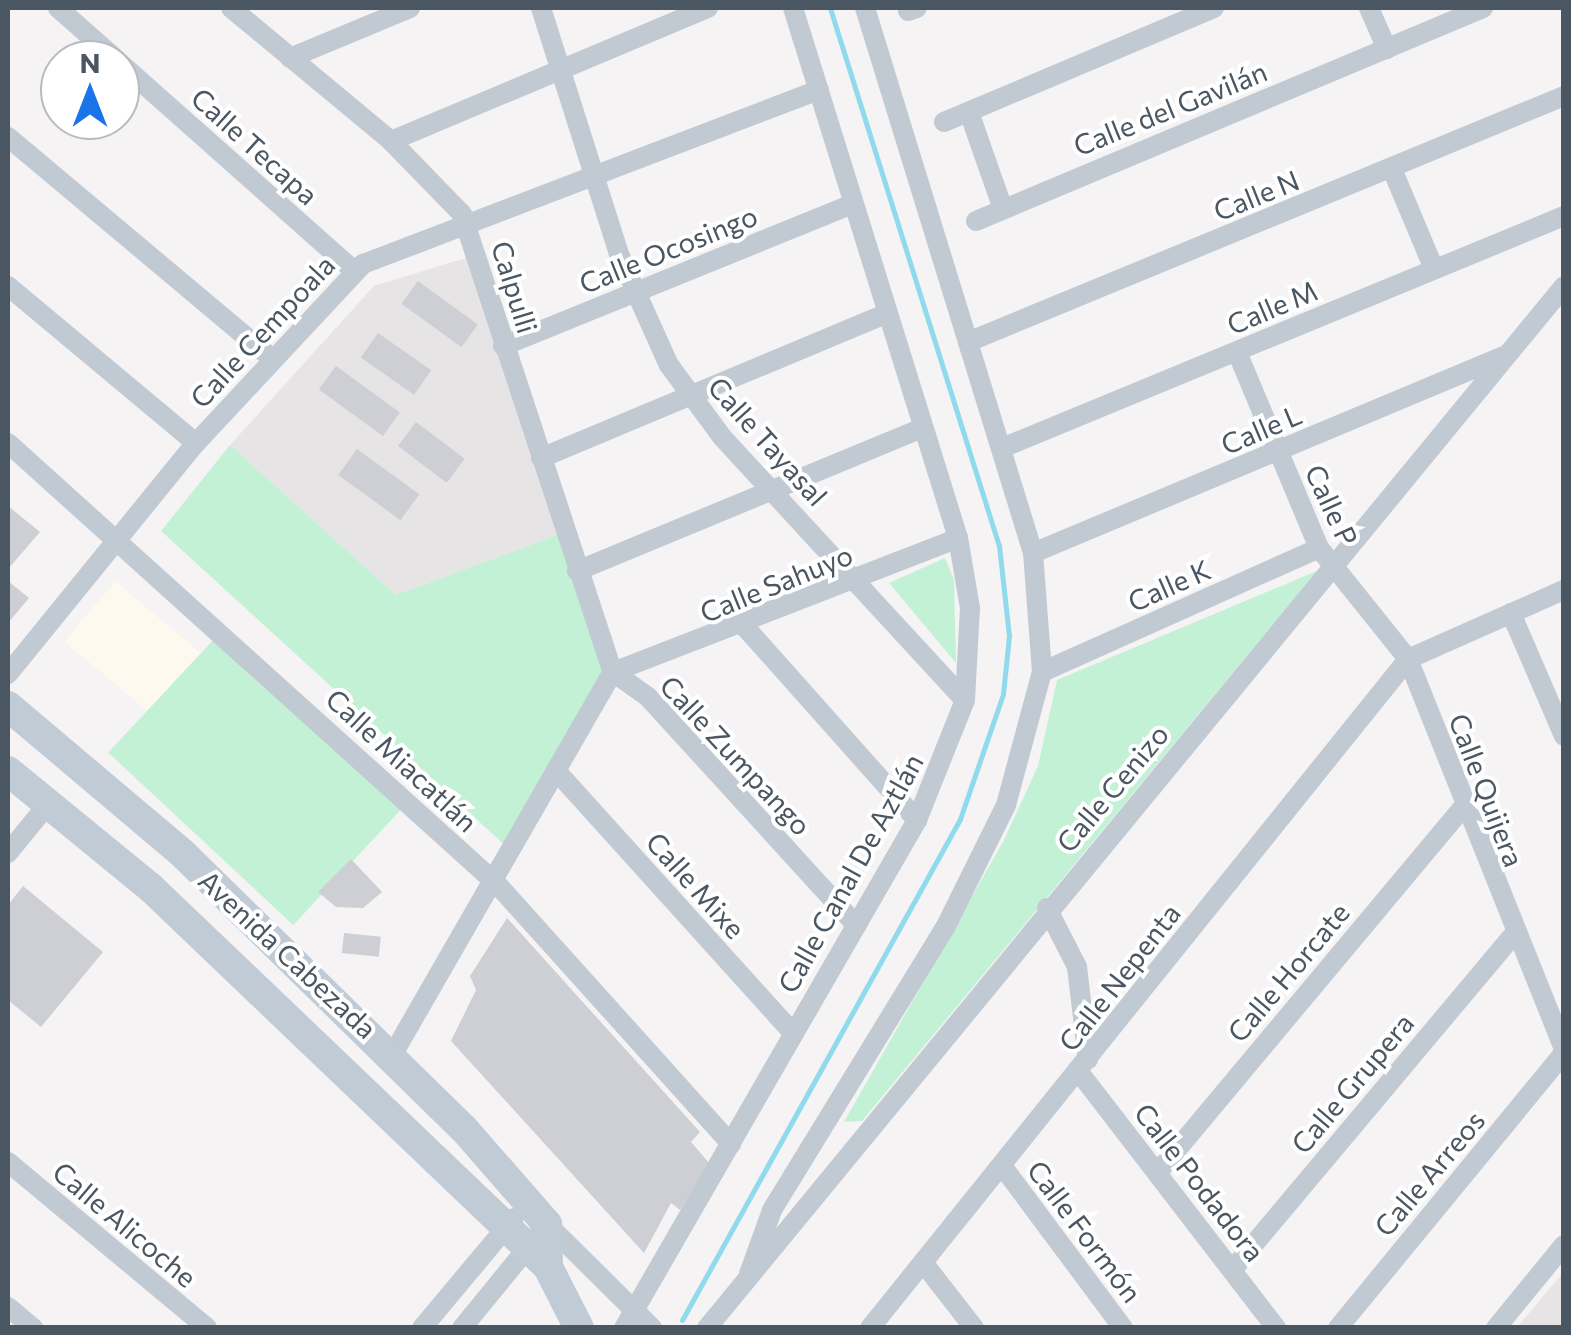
<!DOCTYPE html>
<html>
<head>
<meta charset="utf-8">
<style>
  body { margin:0 }
  #map { position:relative; width:1571px; height:1335px; overflow:hidden; background:#f5f3f3; font-family:Commissioner,sans-serif }
  div>[style] { position:absolute }
  [style*='--x'] { left:calc(var(--x)*1px); top:calc(var(--y)*1px); width:calc(var(--w)*1px); rotate:calc(var(--a)*1deg) }
  .commercial>* { inset:0; background:#fdf9ef; transform-origin:0 0 }
  .education>* { inset:0; background:#e6e4e5 }
  .green>* { inset:0; background:#c3f1d5; transform-origin:0 0 }
  .stream>* { height:5px; margin:-2.5px; padding:0 2.5px; transform-origin:2.5px; border-radius:2.5px; background:#90daee }
  .building>* { inset:0; background:#cdcfd5; transform-origin:0 0 }
  .minor>* { height:20px; margin:-10px; padding:0 10px; transform-origin:10px; border-radius:10px; background:#c1cad2 }
  .secondary>* { height:30px; margin:-15px; padding:0 15px; transform-origin:15px; border-radius:15px; background:#c1cbd6 }
  span { translate:-50% -50%; white-space:nowrap; text-align:center; line-height:1.15; -webkit-text-stroke:8px #fff; paint-order:stroke }
  .street-label { font-size:28px; color:#4a5661 }
  .frame { position:absolute; inset:0; border:10px solid #4a5661; pointer-events:none }
  .north { position:absolute; left:40px; top:40px; width:100px; height:100px; box-sizing:border-box; background:#fff; border:2px solid #b7bbc0; border-radius:50%; rotate:0deg; font-size:28px; font-weight:700; line-height:40px; text-align:center; color:#4a5661 }
  .north::after { content:''; display:block; margin:auto; width:35px; height:45px; background:#1a73e8; clip-path:polygon(50% 0,100% 100%,50% 72%,0 100%) }
</style>
</head>
<body>
<div id="map">
  <div class="commercial">
    <i style="left:115px;top:581px;width:114px;height:79px;rotate:40deg"></i>
  </div>
  <div class="education">
    <i style="clip-path:polygon(469px 257px,560px 534px,396px 595px,230px 445px,374px 286px)"></i>
    <i style="clip-path:polygon(1563px 1273px,1563px 1327px,1517px 1327px)"></i>
  </div>
  <div class="green">
    <i style="clip-path:polygon(230px 445px,396px 595px,560px 534px,607px 675px,508px 848px,161px 531px)"></i>
    <i style="clip-path:polygon(945px 558px,954px 580px,956px 663px,889px 583px)"></i>
    <i style="clip-path:polygon(1317px 571px,862px 1121px,844px 1122px,1004px 840px,1038px 766px,1057px 680px)"></i>
    <i style="left:216px;top:637px;width:253px;height:158px;rotate:43deg"></i>
  </div>
  <div class="stream">
    <i style="--x:682;--y:1320;--w:573;--a:-60.97"></i>
    <i style="--x:960;--y:819;--w:132;--a:-71"></i>
    <i style="--x:1003;--y:694;--w:58;--a:-84.1"></i>
    <i style="--x:1009;--y:636;--w:91;--a:-96.3"></i>
    <i style="--x:999;--y:546;--w:564;--a:-107.44"></i>
  </div>
  <div class="building">
    <i style="left:418px;top:281px;width:74px;height:28px;rotate:36deg"></i>
    <i style="left:378px;top:333px;width:65px;height:30px;rotate:35deg"></i>
    <i style="left:336px;top:366px;width:79px;height:29px;rotate:36deg"></i>
    <i style="left:416px;top:422px;width:61px;height:30px;rotate:37deg"></i>
    <i style="left:357px;top:449px;width:77px;height:32px;rotate:36deg"></i>
    <i style="clip-path:polygon(8px 506px,40px 532px,8px 569px)"></i>
    <i style="clip-path:polygon(8px 581px,29px 598px,8px 623px)"></i>
    <i style="clip-path:polygon(351px 859px,382px 892px,363px 908px,336px 907px,318px 892px)"></i>
    <i style="clip-path:polygon(23px 886px,103px 952px,41px 1027px,8px 1000px,8px 905px)"></i>
    <i style="clip-path:polygon(507px 918px,700px 1132px,691px 1142px,710px 1164px,680px 1210px,671px 1203px,644px 1253px,451px 1041px,476px 990px,470px 976px)"></i>
    <i style="left:344px;top:933px;width:37px;height:20px;rotate:6deg"></i>
  </div>
  <div class="minor">
    <i style="--x:58;--y:8;--w:79;--a:41.4"></i>
    <i style="--x:231;--y:8;--w:208;--a:39.7"></i>
    <i style="--x:391;--y:141;--w:102;--a:45.8"></i>
    <i style="--x:462;--y:214;--w:482;--a:71.8"></i>
    <i style="--x:541;--y:8;--w:258;--a:72.4"></i>
    <i style="--x:619;--y:254;--w:122;--a:65.8"></i>
    <i style="--x:669;--y:365;--w:89;--a:53.6"></i>
    <i style="--x:722;--y:437;--w:358;--a:47.3"></i>
    <i style="--x:1369;--y:8;--w:45;--a:66.3"></i>
    <i style="--x:908;--y:11;--w:9;--a:-18"></i>
    <i style="--x:290;--y:58;--w:130;--a:-22.6"></i>
    <i style="--x:120;--y:63;--w:313;--a:41.6"></i>
    <i style="--x:969;--y:112;--w:100;--a:70.7"></i>
    <i style="--x:944;--y:122;--w:293;--a:-22.9"></i>
    <i style="--x:8;--y:137;--w:346;--a:40"></i>
    <i style="--x:391;--y:141;--w:344;--a:-22.8"></i>
    <i style="--x:1392;--y:169;--w:108;--a:67.2"></i>
    <i style="--x:976;--y:221;--w:550;--a:-22.79"></i>
    <i style="--x:8;--y:286;--w:245;--a:39.9"></i>
    <i style="--x:968;--y:342;--w:645;--a:-22.43"></i>
    <i style="--x:503;--y:346;--w:378;--a:-22.1"></i>
    <i style="--x:1237;--y:352;--w:212;--a:67.3"></i>
    <i style="--x:1319;--y:548;--w:142;--a:51.3"></i>
    <i style="--x:1408;--y:659;--w:420;--a:68.2"></i>
    <i style="--x:8;--y:443;--w:658;--a:42.05"></i>
    <i style="--x:497;--y:884;--w:350;--a:48"></i>
    <i style="--x:1002;--y:448;--w:608;--a:-22.43"></i>
    <i style="--x:541;--y:458;--w:374;--a:-22.7"></i>
    <i style="--x:1033;--y:553;--w:513;--a:-22.71"></i>
    <i style="--x:577;--y:571;--w:374;--a:-22.5"></i>
    <i style="--x:1511;--y:613;--w:134;--a:66.7"></i>
    <i style="--x:745;--y:627;--w:259;--a:48.3"></i>
    <i style="--x:613;--y:672;--w:370;--a:-21.2"></i>
    <i style="--x:613;--y:672;--w:43;--a:35.5"></i>
    <i style="--x:648;--y:697;--w:309;--a:47.6"></i>
    <i style="--x:1042;--y:672;--w:303;--a:-24.1"></i>
    <i style="--x:8;--y:674;--w:298;--a:-50.9"></i>
    <i style="--x:196;--y:443;--w:245;--a:-47"></i>
    <i style="--x:363;--y:264;--w:488;--a:-20.9"></i>
    <i style="--x:559;--y:774;--w:348;--a:47.9"></i>
    <i style="--x:8;--y:853;--w:63;--a:-50.8"></i>
    <i style="--x:1047;--y:908;--w:66;--a:63"></i>
    <i style="--x:1077;--y:967;--w:93;--a:83.2"></i>
    <i style="--x:393;--y:1054;--w:441;--a:-60.1"></i>
    <i style="--x:1079;--y:1072;--w:323;--a:52.4"></i>
    <i style="--x:8;--y:1162;--w:259;--a:39.8"></i>
    <i style="--x:1003;--y:1167;--w:201;--a:53.3"></i>
    <i style="--x:1158;--y:1172;--w:473;--a:-50.1"></i>
    <i style="--x:925;--y:1265;--w:80;--a:52.1"></i>
    <i style="--x:1233;--y:1269;--w:439;--a:-50"></i>
    <i style="--x:749;--y:1274;--w:68;--a:-70.2"></i>
    <i style="--x:772;--y:1210;--w:331;--a:-58.5"></i>
    <i style="--x:945;--y:928;--w:137;--a:-63.6"></i>
    <i style="--x:1006;--y:805;--w:138;--a:-74.9"></i>
    <i style="--x:1042;--y:672;--w:119;--a:-94.3"></i>
    <i style="--x:1033;--y:553;--w:570;--a:-107.13"></i>
    <i style="--x:8;--y:1307;--w:33;--a:40"></i>
    <i style="--x:422;--y:1328;--w:143;--a:-50.1"></i>
    <i style="--x:462;--y:1328;--w:134;--a:-50.7"></i>
    <i style="--x:547;--y:1224;--w:148;--a:44.7"></i>
    <i style="--x:624;--y:1328;--w:586;--a:-60.02"></i>
    <i style="--x:917;--y:820;--w:129;--a:-68.2"></i>
    <i style="--x:965;--y:700;--w:92;--a:-86.9"></i>
    <i style="--x:970;--y:608;--w:71;--a:-99.7"></i>
    <i style="--x:958;--y:538;--w:555;--a:-107.29"></i>
    <i style="--x:707;--y:1328;--w:1349;--a:-50.56"></i>
    <i style="--x:870;--y:1328;--w:858;--a:-51.19"></i>
    <i style="--x:1408;--y:659;--w:171;--a:-23.9"></i>
    <i style="--x:1338;--y:1328;--w:356;--a:-50.6"></i>
    <i style="--x:1496;--y:1328;--w:107;--a:-50.7"></i>
  </div>
  <div class="secondary">
    <i style="--x:8;--y:706;--w:229;--a:40.2"></i>
    <i style="--x:183;--y:854;--w:393;--a:44.4"></i>
    <i style="--x:464;--y:1129;--w:126;--a:48.9"></i>
    <i style="--x:547;--y:1224;--w:43;--a:88.7"></i>
    <i style="--x:548;--y:1267;--w:68;--a:63.1"></i>
    <i style="--x:8;--y:771;--w:185;--a:39.3"></i>
    <i style="--x:151;--y:888;--w:549;--a:43.67"></i>
  </div>
  <div class="street-label">
    <span style="left:1170px;top:108px;rotate:-22deg">Calle del Gavilán</span>
    <span style="left:255px;top:146px;rotate:42deg">Calle Tecapa</span>
    <span style="left:1256px;top:195px;rotate:-22deg">Calle N</span>
    <span style="left:668px;top:249px;rotate:-22deg">Calle Ocosingo</span>
    <span style="left:515px;top:287px;rotate:73deg">Calpulli</span>
    <span style="left:1272px;top:307px;rotate:-23deg">Calle M</span>
    <span style="left:262px;top:331px;rotate:-47deg">Calle Cempoala</span>
    <span style="left:1261px;top:429px;rotate:-23deg">Calle L</span>
    <span style="left:768px;top:441px;rotate:48deg">Calle Tayasal</span>
    <span style="left:1332px;top:505px;rotate:65deg">Calle P</span>
    <span style="left:776px;top:583px;rotate:-22deg">Calle Sahuyo</span>
    <span style="left:1169px;top:585px;rotate:-24deg">Calle K</span>
    <span style="left:736px;top:755px;rotate:47deg">Calle Zumpango</span>
    <span style="left:402px;top:760px;rotate:43deg">Calle Miacatlán</span>
    <span style="left:1112px;top:788px;rotate:-50deg">Calle Cenizo</span>
    <span style="left:1487px;top:790px;rotate:69deg">Calle Quijera</span>
    <span style="left:850px;top:873px;rotate:-61deg">Calle Canal De Aztlán</span>
    <span style="left:696px;top:885px;rotate:48deg">Calle Mixe</span>
    <span style="left:288px;top:954px;rotate:43deg">Avenida Cabezada</span>
    <span style="left:1288px;top:972px;rotate:-50deg">Calle Horcate</span>
    <span style="left:1119px;top:977px;rotate:-52deg">Calle Nepenta</span>
    <span style="left:1352px;top:1083px;rotate:-50deg">Calle Grupera</span>
    <span style="left:1429px;top:1173px;rotate:-50deg">Calle Arreos</span>
    <span style="left:1200px;top:1182px;rotate:52deg">Calle Podadora</span>
    <span style="left:125px;top:1224px;rotate:40deg">Calle Alicoche</span>
    <span style="left:1085px;top:1231px;rotate:53deg">Calle Formón</span>
  </div>
  <div class="frame"></div>
  <div class="north">N</div>
</div>
</body>
</html>
